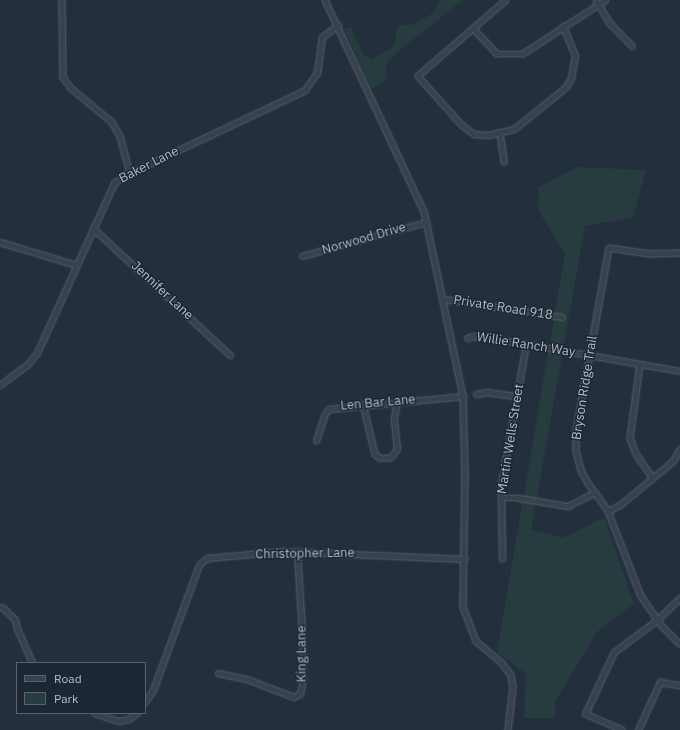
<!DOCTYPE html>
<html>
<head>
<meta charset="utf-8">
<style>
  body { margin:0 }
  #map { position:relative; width:680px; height:730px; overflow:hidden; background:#242f3e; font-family:"IBM Plex Sans",sans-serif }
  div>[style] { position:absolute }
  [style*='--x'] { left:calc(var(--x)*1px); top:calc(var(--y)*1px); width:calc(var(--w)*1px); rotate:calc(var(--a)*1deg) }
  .green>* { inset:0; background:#263c3f }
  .roads { filter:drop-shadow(0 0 1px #565f6c) drop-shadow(0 0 1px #565f6c) }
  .minor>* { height:4.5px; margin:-2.25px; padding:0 2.25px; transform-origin:2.25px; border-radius:2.25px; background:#38414e }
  span { translate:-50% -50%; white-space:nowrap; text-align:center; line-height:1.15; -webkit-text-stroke:3px #1d2633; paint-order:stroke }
  .street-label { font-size:13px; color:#b4bcc9 }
  .legend { position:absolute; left:16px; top:662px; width:130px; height:52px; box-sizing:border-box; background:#1d2633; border:1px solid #59626f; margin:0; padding:5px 7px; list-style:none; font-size:12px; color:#b4bcc9 }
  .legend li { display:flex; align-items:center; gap:8px; height:20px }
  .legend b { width:20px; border:1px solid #59626f }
</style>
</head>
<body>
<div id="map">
  <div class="green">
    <i style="clip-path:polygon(440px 0,463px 0,395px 54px,386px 65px,387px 79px,372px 89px,344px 29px,351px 27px,363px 54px,372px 60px,394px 46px,398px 25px,412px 25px,432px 14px)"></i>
    <i style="clip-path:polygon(577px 167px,646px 170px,633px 217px,585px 226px,531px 530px,563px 538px,604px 517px,634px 604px,597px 632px,556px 700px,554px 718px,524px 718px,526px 674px,497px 652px,565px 254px,538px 210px,539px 187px)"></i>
  </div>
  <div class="roads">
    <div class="minor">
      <i style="--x:62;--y:0;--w:77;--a:89.3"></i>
      <i style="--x:63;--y:77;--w:14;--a:54"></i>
      <i style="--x:71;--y:88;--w:53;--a:39.7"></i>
      <i style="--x:112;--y:122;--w:16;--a:60"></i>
      <i style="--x:120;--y:136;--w:38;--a:75"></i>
      <i style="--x:325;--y:0;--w:233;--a:64.9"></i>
      <i style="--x:424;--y:211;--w:189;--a:78.1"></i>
      <i style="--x:463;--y:396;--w:78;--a:88.5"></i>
      <i style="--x:465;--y:474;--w:133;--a:90.9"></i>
      <i style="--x:463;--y:607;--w:36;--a:69"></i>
      <i style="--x:476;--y:641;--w:34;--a:40"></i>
      <i style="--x:502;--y:663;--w:15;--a:53"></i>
      <i style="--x:511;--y:675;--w:12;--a:81"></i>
      <i style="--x:513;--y:687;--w:43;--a:96.6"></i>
      <i style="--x:506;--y:0;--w:116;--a:139.2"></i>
      <i style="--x:418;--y:76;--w:64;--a:48.1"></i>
      <i style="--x:461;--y:124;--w:16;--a:38"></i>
      <i style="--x:474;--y:134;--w:14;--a:4"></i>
      <i style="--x:488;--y:135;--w:27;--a:-13"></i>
      <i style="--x:514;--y:129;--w:67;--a:-38.9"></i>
      <i style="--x:566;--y:87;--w:10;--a:-61"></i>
      <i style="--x:571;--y:78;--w:22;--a:-80"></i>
      <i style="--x:575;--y:56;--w:32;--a:-112"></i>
      <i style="--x:596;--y:0;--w:27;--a:59"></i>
      <i style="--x:610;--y:23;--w:32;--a:46"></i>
      <i style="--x:473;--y:28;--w:35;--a:47"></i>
      <i style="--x:497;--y:54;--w:25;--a:0"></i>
      <i style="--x:522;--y:54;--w:99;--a:-33"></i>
      <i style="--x:500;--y:132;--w:30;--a:82"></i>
      <i style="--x:93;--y:228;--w:187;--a:42.8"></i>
      <i style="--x:0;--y:242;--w:79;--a:16.8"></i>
      <i style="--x:680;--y:253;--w:31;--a:178"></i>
      <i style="--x:649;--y:254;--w:40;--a:-171.5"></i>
      <i style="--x:609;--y:248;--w:187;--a:100.2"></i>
      <i style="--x:576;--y:432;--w:19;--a:90"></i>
      <i style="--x:576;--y:451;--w:20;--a:75"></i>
      <i style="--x:581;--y:470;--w:15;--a:62"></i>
      <i style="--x:588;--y:483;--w:34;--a:54"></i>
      <i style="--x:608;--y:511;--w:91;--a:68.8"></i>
      <i style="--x:641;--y:596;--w:37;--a:55"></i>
      <i style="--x:662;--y:626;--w:25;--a:45"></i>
      <i style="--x:302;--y:256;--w:129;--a:-15.3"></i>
      <i style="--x:444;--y:299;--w:119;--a:8.7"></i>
      <i style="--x:467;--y:338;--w:8;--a:-14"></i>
      <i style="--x:475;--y:336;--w:52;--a:8.9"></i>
      <i style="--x:526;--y:344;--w:156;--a:9.9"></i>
      <i style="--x:640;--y:364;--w:75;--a:97.7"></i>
      <i style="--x:630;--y:438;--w:17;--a:69"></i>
      <i style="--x:636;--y:454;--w:29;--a:55"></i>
      <i style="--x:0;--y:385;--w:34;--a:-37"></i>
      <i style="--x:27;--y:365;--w:16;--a:-50"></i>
      <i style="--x:37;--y:353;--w:187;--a:-65.6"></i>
      <i style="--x:114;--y:183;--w:23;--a:-31"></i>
      <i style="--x:134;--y:171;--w:189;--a:-25.3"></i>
      <i style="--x:305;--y:90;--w:21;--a:-55"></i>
      <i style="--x:317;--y:73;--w:36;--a:-82"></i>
      <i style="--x:322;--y:37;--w:20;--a:-37"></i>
      <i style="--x:476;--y:394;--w:11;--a:-10"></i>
      <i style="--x:487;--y:392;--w:30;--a:8"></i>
      <i style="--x:363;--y:404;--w:51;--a:76.5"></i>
      <i style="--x:375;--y:454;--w:6;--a:39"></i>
      <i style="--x:380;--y:458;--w:6;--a:0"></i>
      <i style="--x:386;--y:458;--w:5;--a:-11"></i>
      <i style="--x:391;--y:457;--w:10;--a:-53"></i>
      <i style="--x:397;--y:449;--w:31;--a:-96"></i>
      <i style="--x:394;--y:418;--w:17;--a:-80"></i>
      <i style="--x:316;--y:441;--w:28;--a:-72"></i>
      <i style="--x:325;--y:414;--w:6;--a:-51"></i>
      <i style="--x:329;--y:409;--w:135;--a:-5.5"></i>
      <i style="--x:501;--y:498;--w:18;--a:0"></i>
      <i style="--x:519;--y:498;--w:50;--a:9.3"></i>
      <i style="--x:568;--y:506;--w:30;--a:-27"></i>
      <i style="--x:608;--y:511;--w:13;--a:-27"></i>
      <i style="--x:620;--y:505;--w:69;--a:-39.7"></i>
      <i style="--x:673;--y:461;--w:14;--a:-60"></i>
      <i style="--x:502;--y:559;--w:74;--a:-90.8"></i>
      <i style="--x:501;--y:485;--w:143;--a:-79.9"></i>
      <i style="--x:2;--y:607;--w:18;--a:43"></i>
      <i style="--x:15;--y:619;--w:11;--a:75"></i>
      <i style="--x:18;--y:630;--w:36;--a:66"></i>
      <i style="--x:218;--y:673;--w:30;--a:12"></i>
      <i style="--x:247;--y:679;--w:50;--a:21"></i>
      <i style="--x:294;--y:697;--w:7;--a:-27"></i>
      <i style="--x:300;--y:694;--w:16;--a:-79"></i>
      <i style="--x:303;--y:678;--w:46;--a:-91.2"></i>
      <i style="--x:302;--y:632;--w:80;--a:-93.6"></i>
      <i style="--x:145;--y:702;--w:14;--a:-56"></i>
      <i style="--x:153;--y:690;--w:133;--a:-69.8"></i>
      <i style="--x:199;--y:565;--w:11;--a:-41"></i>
      <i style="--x:207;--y:558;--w:77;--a:-5.2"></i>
      <i style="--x:284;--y:551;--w:181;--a:2.5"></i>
      <i style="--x:94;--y:713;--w:25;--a:18"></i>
      <i style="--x:118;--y:721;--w:11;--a:-10"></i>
      <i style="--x:129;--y:719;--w:10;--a:-37"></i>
      <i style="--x:622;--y:730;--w:40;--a:-156.6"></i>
      <i style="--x:585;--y:714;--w:68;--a:-64.9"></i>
      <i style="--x:614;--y:652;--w:54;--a:-36.7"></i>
      <i style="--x:657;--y:620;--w:32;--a:-44"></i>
      <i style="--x:638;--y:730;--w:53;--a:-65.4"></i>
      <i style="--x:660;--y:682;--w:20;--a:9"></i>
    </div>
  </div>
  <div class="street-label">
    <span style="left:149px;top:165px;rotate:-27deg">Baker Lane</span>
    <span style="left:364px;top:239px;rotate:-16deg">Norwood Drive</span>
    <span style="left:162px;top:291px;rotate:43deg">Jennifer Lane</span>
    <span style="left:503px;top:308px;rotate:9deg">Private Road 918</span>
    <span style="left:526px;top:345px;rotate:9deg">Willie Ranch Way</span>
    <span style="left:585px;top:388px;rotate:-81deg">Bryson Ridge Trail</span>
    <span style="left:378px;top:403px;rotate:-5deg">Len Bar Lane</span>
    <span style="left:511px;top:439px;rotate:-81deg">Martin Wells Street</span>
    <span style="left:305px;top:554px;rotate:-1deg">Christopher Lane</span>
    <span style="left:302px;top:654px;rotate:-90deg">King Lane</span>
  </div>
  <ul class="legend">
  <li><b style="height:5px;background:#38414e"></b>Road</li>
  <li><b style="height:11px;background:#263c3f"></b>Park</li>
  </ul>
</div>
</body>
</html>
